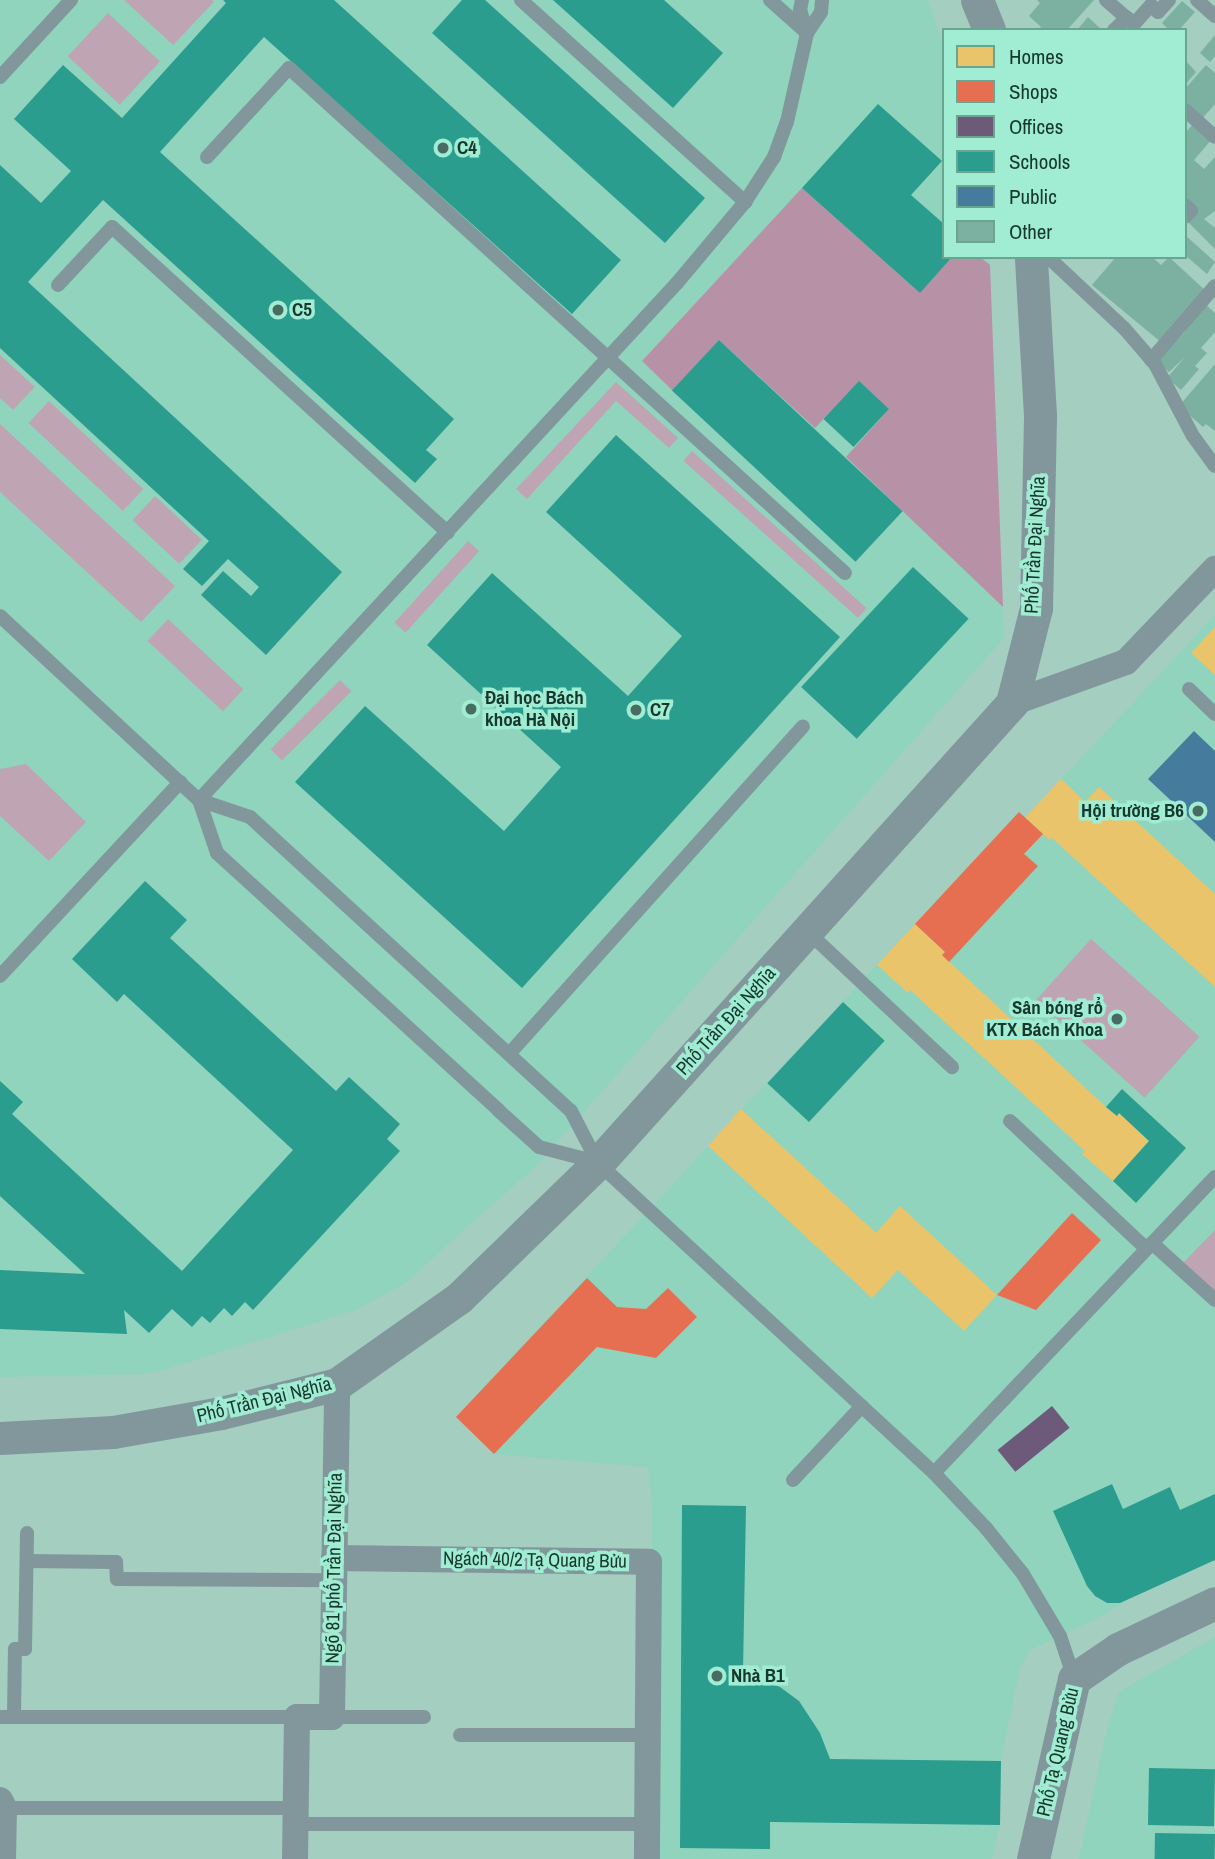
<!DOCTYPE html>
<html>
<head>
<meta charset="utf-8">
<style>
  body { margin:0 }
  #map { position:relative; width:1215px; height:1859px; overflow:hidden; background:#a4cec0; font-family:"Archivo Narrow",sans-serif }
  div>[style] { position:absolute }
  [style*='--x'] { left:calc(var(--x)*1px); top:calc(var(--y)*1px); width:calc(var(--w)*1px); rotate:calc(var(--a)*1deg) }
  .built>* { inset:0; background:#90d4bd }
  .green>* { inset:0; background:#bfa5b3; transform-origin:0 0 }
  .forest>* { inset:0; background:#b792a7 }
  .homes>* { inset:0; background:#e9c46a }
  .shops>* { inset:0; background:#e76f51 }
  .offices>* { inset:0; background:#6d597a; transform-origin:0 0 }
  .schools>* { inset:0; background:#2a9d8f; transform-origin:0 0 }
  .public>* { inset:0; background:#457b9d }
  .building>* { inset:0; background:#7cb0a1 }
  .service>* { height:14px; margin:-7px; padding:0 7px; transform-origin:7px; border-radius:7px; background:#82979c }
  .minor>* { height:26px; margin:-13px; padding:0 13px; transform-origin:13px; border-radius:13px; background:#82979c }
  .tertiary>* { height:33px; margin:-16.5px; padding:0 16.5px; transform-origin:16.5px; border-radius:16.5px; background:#82979c }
  .dots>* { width:19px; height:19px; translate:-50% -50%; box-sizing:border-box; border:4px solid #a0edd3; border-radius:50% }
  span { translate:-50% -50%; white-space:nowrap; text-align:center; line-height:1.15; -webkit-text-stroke:7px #a0edd3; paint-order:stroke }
  .poi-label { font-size:19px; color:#17382e; font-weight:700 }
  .left { translate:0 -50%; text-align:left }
  .right { translate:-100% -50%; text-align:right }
  .street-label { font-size:19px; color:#17382e }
  .legend { position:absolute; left:942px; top:28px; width:245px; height:231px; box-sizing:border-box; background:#a0edd3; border:2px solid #69a591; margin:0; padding:9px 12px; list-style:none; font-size:21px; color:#17382e }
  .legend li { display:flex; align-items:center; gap:14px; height:35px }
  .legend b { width:35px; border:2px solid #69a591 }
</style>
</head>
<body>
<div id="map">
  <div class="built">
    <i style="clip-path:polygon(0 0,928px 0,944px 47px,944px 257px,989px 257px,1004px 638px,536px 1166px,404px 1284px,356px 1310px,150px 1374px,0 1377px)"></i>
    <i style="clip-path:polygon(1215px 615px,1215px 1560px,1131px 1598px,1097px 1619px,1030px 1650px,1020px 1668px,1001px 1760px,1000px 1825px,992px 1859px,652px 1859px,652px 1504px,648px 1467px,494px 1454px,456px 1417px,1019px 812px,1026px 817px)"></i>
    <i style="clip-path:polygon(1215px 1637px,1215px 1859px,1079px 1859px,1107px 1728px,1119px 1692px)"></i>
  </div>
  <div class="green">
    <i style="clip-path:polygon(124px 0,212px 0,214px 2px,173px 45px)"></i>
    <i style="left:108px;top:13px;width:71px;height:59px;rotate:43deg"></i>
    <i style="clip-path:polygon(0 355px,35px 387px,13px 410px,0 398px)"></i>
    <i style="clip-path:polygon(616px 382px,678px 438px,669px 448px,616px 401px,527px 499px,516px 489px)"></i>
    <i style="left:49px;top:401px;width:129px;height:30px;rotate:43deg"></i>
    <i style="clip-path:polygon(0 424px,175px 586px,141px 622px,0 492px)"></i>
    <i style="left:692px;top:451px;width:235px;height:13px;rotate:42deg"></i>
    <i style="left:155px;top:496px;width:64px;height:33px;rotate:43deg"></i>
    <i style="left:468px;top:541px;width:15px;height:110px;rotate:42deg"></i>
    <i style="left:168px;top:619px;width:103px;height:30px;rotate:43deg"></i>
    <i style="left:340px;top:680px;width:16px;height:98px;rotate:45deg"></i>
    <i style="clip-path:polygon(26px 764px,86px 822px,49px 861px,0 816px,0 769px)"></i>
    <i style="left:1091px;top:939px;width:146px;height:82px;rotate:42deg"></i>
    <i style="clip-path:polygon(1215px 1230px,1215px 1293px,1183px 1263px)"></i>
  </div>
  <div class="forest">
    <i style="clip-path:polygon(802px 188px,919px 292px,952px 257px,980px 257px,990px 265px,1003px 607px,846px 457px,889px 409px,859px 382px,815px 428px,719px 340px,673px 391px,642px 361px)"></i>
  </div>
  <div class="homes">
    <i style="clip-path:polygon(1215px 627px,1215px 675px,1191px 653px)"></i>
    <i style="clip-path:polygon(1061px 779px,1085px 802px,1099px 787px,1215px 894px,1215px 987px,1052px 838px,1050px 840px,1025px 818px)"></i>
    <i style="clip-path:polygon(915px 924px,945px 952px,942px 955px,1106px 1107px,1117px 1116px,1119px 1113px,1149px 1141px,1113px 1181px,1082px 1154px,1085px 1151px,910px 990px,908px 993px,877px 965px)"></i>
    <i style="clip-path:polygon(741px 1109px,876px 1233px,900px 1206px,997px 1295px,964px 1331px,898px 1270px,872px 1298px,708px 1146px)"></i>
  </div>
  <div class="shops">
    <i style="clip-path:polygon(1019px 812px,1043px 834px,1024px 854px,1038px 866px,949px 962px,942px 955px,945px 952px,915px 924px)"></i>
    <i style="clip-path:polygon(1072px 1213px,1101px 1240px,1036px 1310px,997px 1295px)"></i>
    <i style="clip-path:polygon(587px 1278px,617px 1307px,646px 1309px,668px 1288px,697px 1317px,656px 1358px,597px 1347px,494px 1454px,456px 1417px)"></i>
  </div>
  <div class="offices">
    <i style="left:1052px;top:1406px;width:28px;height:70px;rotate:51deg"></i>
  </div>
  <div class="schools">
    <i style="clip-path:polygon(223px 0,334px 0,621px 260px,572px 314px,264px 37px,160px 152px,454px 419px,426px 450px,437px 459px,415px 483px,103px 200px,28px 282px,342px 572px,266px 655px,201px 595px,223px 571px,251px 596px,259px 587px,228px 559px,202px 586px,183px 569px,209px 541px,0 348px,0 165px,41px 203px,71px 171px,14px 119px,63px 65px,122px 118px,226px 3px)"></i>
    <i style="clip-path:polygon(462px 0,485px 0,705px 198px,665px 243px,432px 33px)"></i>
    <i style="clip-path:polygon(553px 0,664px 0,723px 53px,673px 108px)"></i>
    <i style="clip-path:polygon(878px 104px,942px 161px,911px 195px,944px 224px,944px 257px,952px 257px,920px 293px,802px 188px)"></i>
    <i style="left:719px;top:340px;width:251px;height:69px;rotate:43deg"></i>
    <i style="left:859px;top:381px;width:41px;height:52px;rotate:43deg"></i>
    <i style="clip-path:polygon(616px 435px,840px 637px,522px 988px,295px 782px,365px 706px,504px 831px,561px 767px,427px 645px,492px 573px,628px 696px,682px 636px,546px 512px)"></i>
    <i style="left:913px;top:567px;width:76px;height:164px;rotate:43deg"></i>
    <i style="clip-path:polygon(145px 881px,187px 920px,170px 938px,336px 1091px,349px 1077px,400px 1124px,387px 1139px,400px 1151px,253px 1310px,245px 1302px,232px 1316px,224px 1308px,210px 1323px,202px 1316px,192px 1327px,172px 1309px,149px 1333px,124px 1310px,127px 1334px,0 1329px,0 1270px,85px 1274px,0 1196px,0 1081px,23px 1102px,12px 1114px,182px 1271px,293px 1150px,124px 994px,117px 1002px,72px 959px)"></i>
    <i style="left:843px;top:1002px;width:57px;height:111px;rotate:43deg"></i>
    <i style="clip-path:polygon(1122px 1089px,1186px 1148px,1136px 1203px,1113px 1181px,1149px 1141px,1119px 1113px,1117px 1116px,1106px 1107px)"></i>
    <i style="clip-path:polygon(1112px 1484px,1123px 1509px,1170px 1487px,1180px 1510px,1215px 1494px,1215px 1560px,1120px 1603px,1107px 1603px,1095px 1596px,1087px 1586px,1053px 1511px)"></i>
    <i style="clip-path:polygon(682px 1505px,746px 1506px,743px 1673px,780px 1687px,799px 1701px,820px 1733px,830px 1759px,1001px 1761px,1000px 1825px,770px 1822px,770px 1849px,680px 1848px)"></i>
    <i style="left:1149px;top:1768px;width:66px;height:57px;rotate:1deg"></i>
    <i style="left:1155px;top:1833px;width:60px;height:26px;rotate:1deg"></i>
  </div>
  <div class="public">
    <i style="clip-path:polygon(1194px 731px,1215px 751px,1215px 842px,1148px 779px)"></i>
  </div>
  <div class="building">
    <i style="clip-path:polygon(1037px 0,1094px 0,1067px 30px,1039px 30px,1041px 27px,1029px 16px,1040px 3px)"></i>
    <i style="clip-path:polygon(1182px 1px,1195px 12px,1179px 30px,1169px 30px,1162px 23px)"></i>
    <i style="clip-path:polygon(1088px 17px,1102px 30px,1077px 30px)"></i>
    <i style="clip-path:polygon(1215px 35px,1215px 56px,1210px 62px,1200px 53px)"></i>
    <i style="clip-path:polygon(1185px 60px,1196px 72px,1185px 85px)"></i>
    <i style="clip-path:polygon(1206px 65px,1215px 73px,1215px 104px,1200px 121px,1185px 108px,1185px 89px)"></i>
    <i style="clip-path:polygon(1195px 122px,1213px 138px,1194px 160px,1204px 169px,1215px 157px,1215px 211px,1204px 219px,1215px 228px,1215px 249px,1186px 220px,1185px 133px)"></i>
    <i style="clip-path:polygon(1185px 235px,1215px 262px,1207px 274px,1185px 255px)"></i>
    <i style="clip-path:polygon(1116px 257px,1152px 257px,1161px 265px,1169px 257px,1207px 292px,1162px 343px,1092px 285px)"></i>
    <i style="clip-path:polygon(1204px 303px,1215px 313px,1215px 332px,1201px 348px,1207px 353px,1195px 366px,1199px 369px,1181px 390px,1167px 378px,1185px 357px,1169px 372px,1157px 362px,1184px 333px)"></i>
    <i style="clip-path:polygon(1215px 364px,1215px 431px,1206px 424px,1203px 427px,1179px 406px)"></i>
  </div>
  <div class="service">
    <i style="--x:521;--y:0;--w:302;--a:42"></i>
    <i style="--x:770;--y:0;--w:50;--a:41.7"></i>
    <i style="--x:802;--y:0;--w:10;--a:101"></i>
    <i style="--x:800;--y:10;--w:23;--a:72"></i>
    <i style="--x:1106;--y:0;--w:28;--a:41"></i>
    <i style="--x:1197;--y:0;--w:24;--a:42"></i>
    <i style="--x:1114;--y:30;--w:18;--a:-43"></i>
    <i style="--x:1127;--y:18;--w:9;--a:41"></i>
    <i style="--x:1134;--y:24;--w:25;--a:-48"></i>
    <i style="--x:1151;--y:5;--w:10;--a:45"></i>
    <i style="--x:1158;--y:12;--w:16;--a:-47"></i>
    <i style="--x:0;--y:77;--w:105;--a:-47.3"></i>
    <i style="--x:1185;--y:110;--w:40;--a:42"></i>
    <i style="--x:207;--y:157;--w:121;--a:-47.3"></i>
    <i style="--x:289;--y:68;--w:751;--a:42.25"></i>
    <i style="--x:1185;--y:205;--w:8;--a:45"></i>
    <i style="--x:1191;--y:211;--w:8;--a:135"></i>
    <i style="--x:1048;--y:257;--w:104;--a:43.1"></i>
    <i style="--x:1124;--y:328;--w:48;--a:49.3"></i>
    <i style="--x:1155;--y:364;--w:81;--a:62.2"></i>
    <i style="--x:1193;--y:436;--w:37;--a:54"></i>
    <i style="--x:58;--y:285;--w:79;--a:-47"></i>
    <i style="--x:112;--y:227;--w:454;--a:42.3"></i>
    <i style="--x:1151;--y:360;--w:98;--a:-49.1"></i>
    <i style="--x:0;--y:616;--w:271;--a:42.8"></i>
    <i style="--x:199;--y:800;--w:54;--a:18.4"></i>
    <i style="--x:250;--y:817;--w:435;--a:42.5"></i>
    <i style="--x:571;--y:1111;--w:59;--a:62.6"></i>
    <i style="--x:598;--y:1163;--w:457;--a:42.7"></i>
    <i style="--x:934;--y:1473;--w:76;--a:46.6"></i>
    <i style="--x:986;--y:1528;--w:59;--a:51.2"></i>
    <i style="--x:1023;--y:1574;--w:72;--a:59.2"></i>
    <i style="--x:1060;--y:1636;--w:44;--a:71.6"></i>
    <i style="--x:1189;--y:689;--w:36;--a:44"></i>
    <i style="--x:199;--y:800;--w:704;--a:-47.24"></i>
    <i style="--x:677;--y:283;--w:106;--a:-50"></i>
    <i style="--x:745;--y:202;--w:54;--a:-57.2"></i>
    <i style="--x:774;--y:157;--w:37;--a:-70"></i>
    <i style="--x:787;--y:122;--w:91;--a:-77.3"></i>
    <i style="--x:807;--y:33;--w:25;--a:-56"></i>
    <i style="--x:821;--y:12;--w:12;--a:-85"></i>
    <i style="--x:199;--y:800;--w:56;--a:71.2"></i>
    <i style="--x:217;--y:853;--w:381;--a:42.4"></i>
    <i style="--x:498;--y:1110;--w:55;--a:42.1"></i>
    <i style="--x:539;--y:1147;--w:60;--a:14.5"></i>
    <i style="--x:807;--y:931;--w:199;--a:43.2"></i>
    <i style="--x:0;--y:976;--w:265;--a:-47.1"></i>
    <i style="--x:509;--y:1054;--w:440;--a:-48.1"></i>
    <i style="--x:1010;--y:1121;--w:187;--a:43.1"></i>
    <i style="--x:1152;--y:1243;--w:85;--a:42.1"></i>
    <i style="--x:934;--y:1473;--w:408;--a:-46.5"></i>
    <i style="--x:793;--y:1480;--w:101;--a:-47"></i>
    <i style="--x:27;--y:1561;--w:89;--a:0.6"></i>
    <i style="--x:116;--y:1562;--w:17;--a:87"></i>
    <i style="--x:117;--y:1579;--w:217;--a:0.3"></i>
    <i style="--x:0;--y:1717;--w:297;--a:0"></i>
    <i style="--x:14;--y:1717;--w:68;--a:-89.2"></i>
    <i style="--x:15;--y:1649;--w:10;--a:0"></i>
    <i style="--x:25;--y:1649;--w:116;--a:-89"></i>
    <i style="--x:332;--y:1717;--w:92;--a:0"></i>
    <i style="--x:460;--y:1735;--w:188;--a:0"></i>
    <i style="--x:4;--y:1808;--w:292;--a:0"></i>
    <i style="--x:296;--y:1824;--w:351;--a:0"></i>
  </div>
  <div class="minor">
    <i style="--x:1012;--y:703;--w:121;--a:-19.8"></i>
    <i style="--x:1126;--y:662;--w:129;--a:-46.3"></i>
    <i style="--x:334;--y:1558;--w:315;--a:0.7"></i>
    <i style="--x:649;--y:1562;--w:297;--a:90.4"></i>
    <i style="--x:0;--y:1800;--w:9;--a:63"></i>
    <i style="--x:4;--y:1808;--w:51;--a:91.1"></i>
    <i style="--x:295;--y:1859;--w:142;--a:-89.2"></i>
    <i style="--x:297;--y:1717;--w:35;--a:0"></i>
    <i style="--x:332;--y:1717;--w:333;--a:-89.1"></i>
  </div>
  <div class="tertiary">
    <i style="--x:977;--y:0;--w:32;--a:68"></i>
    <i style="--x:0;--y:1438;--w:113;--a:-3"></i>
    <i style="--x:113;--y:1432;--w:110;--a:-10"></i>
    <i style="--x:221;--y:1413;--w:120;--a:-14"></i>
    <i style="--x:337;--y:1384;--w:149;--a:-35.2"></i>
    <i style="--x:459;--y:1298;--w:194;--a:-44.2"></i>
    <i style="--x:598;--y:1163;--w:619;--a:-48.01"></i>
    <i style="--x:1012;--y:703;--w:98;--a:-75.8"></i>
    <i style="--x:1036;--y:608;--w:193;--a:-88.8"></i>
    <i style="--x:1040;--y:415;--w:158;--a:-93.3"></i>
    <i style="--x:1033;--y:1859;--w:185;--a:-77.2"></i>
    <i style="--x:1074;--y:1679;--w:53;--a:-34.3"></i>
    <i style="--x:1118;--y:1649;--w:107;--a:-25.4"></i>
  </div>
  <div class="dots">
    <i style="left:443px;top:148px;background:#486c61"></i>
    <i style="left:278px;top:310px;background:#486c61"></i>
    <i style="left:471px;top:709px;background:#486c61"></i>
    <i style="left:636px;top:710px;background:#486c61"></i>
    <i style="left:1198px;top:811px;background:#486c61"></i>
    <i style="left:1117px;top:1019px;background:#486c61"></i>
    <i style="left:717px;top:1676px;background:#486c61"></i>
  </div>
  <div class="poi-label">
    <span class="left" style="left:457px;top:148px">C4</span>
    <span class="left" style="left:292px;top:310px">C5</span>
    <span class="left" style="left:485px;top:709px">Đại học Bách<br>khoa Hà Nội</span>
    <span class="left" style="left:650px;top:710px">C7</span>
    <span class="right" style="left:1184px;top:811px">Hội trường B6</span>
    <span class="right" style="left:1103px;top:1019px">Sân bóng rổ<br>KTX Bách Khoa</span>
    <span class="left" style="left:731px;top:1676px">Nhà B1</span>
  </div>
  <div class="street-label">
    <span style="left:1035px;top:545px;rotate:-87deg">Phố Trần Đại Nghĩa</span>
    <span style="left:726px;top:1021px;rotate:-48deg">Phố Trần Đại Nghĩa</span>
    <span style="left:264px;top:1400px;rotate:-14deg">Phố Trần Đại Nghĩa</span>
    <span style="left:535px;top:1560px;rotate:1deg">Ngách 40/2 Tạ Quang Bửu</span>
    <span style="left:334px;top:1568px;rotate:-89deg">Ngõ 81 phố Trần Đại Nghĩa</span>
    <span style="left:1058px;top:1752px;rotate:-77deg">Phố Tạ Quang Bửu</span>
  </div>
  <ul class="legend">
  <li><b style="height:19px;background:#e9c46a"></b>Homes</li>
  <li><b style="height:19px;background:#e76f51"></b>Shops</li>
  <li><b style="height:19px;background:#6d597a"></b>Offices</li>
  <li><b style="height:19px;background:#2a9d8f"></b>Schools</li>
  <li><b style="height:19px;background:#457b9d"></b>Public</li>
  <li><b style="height:19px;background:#7cb0a1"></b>Other</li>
  </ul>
</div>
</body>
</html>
